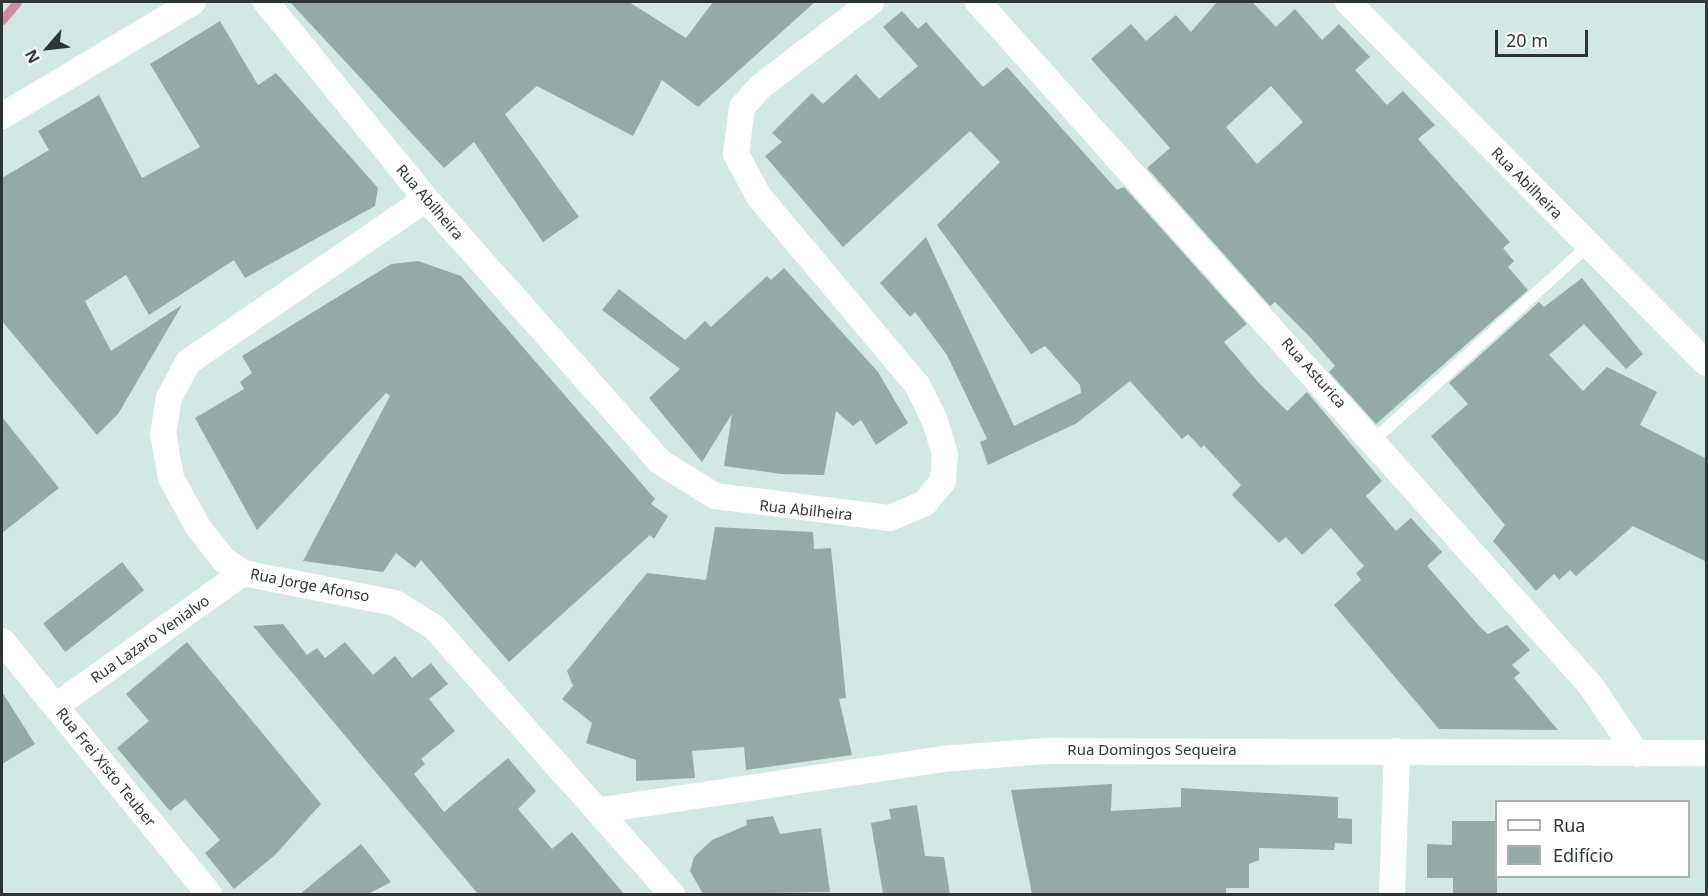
<!DOCTYPE html>
<html>
<head>
<meta charset="utf-8">
<style>
  body { margin:0 }
  #map { position:relative; width:1708px; height:896px; overflow:hidden; background:#d2e8e5; font-family:"Noto Sans",sans-serif }
  div>[style] { position:absolute }
  [style*='--x'] { left:calc(var(--x)*1px); top:calc(var(--y)*1px); width:calc(var(--w)*1px); rotate:calc(var(--a)*1deg) }
  .stream>* { height:9px; margin:-4.5px; padding:0 4.5px; transform-origin:4.5px; border-radius:4.5px; background:#ce8ca1 }
  .building>* { inset:0; background:#94aaa6; transform-origin:0 0 }
  .service>* { height:12px; margin:-6px; padding:0 6px; transform-origin:6px; border-radius:6px; background:#fff }
  .minor>* { height:26px; margin:-13px; padding:0 13px; transform-origin:13px; border-radius:13px; background:#fff }
  span { translate:-50% -50%; white-space:nowrap; text-align:center; line-height:1.15; -webkit-text-stroke:5px #fff; paint-order:stroke }
  .street-label { font-size:15px; color:#2e3736 }
  .frame { position:absolute; inset:0; border:3px solid #2e3736; pointer-events:none }
  .legend { position:absolute; left:1495px; top:800px; width:195px; height:78px; box-sizing:border-box; background:#fff; border:2px solid #abafaf; margin:0; padding:8px 10px; list-style:none; font-size:18px; color:#2e3736 }
  .legend li { display:flex; align-items:center; gap:12px; height:30px }
  .legend b { width:30px; border:2px solid #abafaf }
  .north { position:absolute; left:18px; top:18px; width:60px; height:60px; -webkit-text-stroke:4px #fff; paint-order:stroke; rotate:242deg; font-size:16px; font-weight:700; line-height:24px; text-align:center; color:#2e3736 }
  .north::after { content:''; display:block; margin:auto; width:21px; height:27px; background:#2e3736; clip-path:polygon(50% 0,100% 100%,50% 72%,0 100%) }
  .scale { position:absolute; left:1495px; top:30px; width:93px; height:27px; box-sizing:border-box; border:3px solid #2e3736; border-top:0; padding-left:8px; font-size:18px; line-height:21px; white-space:nowrap; color:#2e3736; -webkit-text-stroke:4px #fff; paint-order:stroke }
</style>
</head>
<body>
<div id="map">
  <div class="stream">
    <i style="--x:2;--y:20;--w:23;--a:-50"></i>
  </div>
  <div class="building">
    <i style="clip-path:polygon(290px 2px,629px 2px,686px 38px,713px 2px,815px 2px,698px 107px,662px 80px,633px 136px,537px 86px,505px 114px,579px 217px,543px 242px,474px 142px,444px 168px)"></i>
    <i style="clip-path:polygon(evenodd,1217px 2px,1252px 2px,1276px 27px,1295px 9px,1322px 40px,1339px 24px,1370px 57px,1355px 70px,1387px 105px,1403px 91px,1435px 125px,1418px 139px,1510px 242px,1503px 248px,1514px 261px,1508px 267px,1528px 290px,1376px 424px,1329px 372px,1335px 366px,1310px 337px,1275px 302px,1270px 306px,1147px 168px,1170px 148px,1091px 59px,1131px 24px,1146px 41px,1176px 15px,1191px 32px,1217px 2px,1271px 86px,1303px 122px,1257px 164px,1226px 127px,1271px 86px)"></i>
    <i style="clip-path:polygon(902px 11px,918px 29px,926px 22px,983px 87px,1007px 67px,1117px 190px,1124px 187px,1247px 324px,1224px 342px,1258px 382px,1287px 411px,1307px 392px,1382px 481px,1366px 496px,1396px 531px,1411px 518px,1442px 552px,1427px 566px,1480px 627px,1488px 634px,1507px 625px,1530px 650px,1512px 665px,1520px 673px,1514px 678px,1558px 730px,1439px 729px,1334px 605px,1361px 580px,1356px 573px,1364px 566px,1331px 528px,1302px 555px,1286px 537px,1279px 543px,1232px 495px,1241px 485px,1204px 445px,1201px 448px,1188px 434px,1182px 439px,1130px 381px,1077px 423px,988px 465px,980px 442px,987px 439px,947px 355px,915px 312px,910px 317px,880px 283px,926px 237px,1014px 426px,1081px 393px,1080px 385px,1045px 346px,1031px 354px,937px 225px,1000px 162px,970px 131px,843px 247px,765px 156px,782px 142px,772px 133px,812px 93px,823px 104px,856px 74px,879px 99px,918px 66px,883px 27px)"></i>
    <i style="clip-path:polygon(220px 21px,258px 85px,276px 73px,378px 188px,375px 206px,245px 278px,234px 260px,149px 315px,126px 275px,85px 301px,111px 351px,182px 305px,118px 414px,97px 435px,2px 321px,2px 178px,49px 150px,38px 131px,99px 95px,142px 178px,200px 147px,150px 64px)"></i>
    <i style="clip-path:polygon(418px 261px,461px 276px,655px 499px,651px 504px,668px 516px,654px 539px,650px 535px,509px 662px,421px 560px,415px 568px,396px 553px,383px 572px,303px 561px,390px 396px,386px 393px,257px 530px,195px 418px,244px 389px,240px 382px,252px 373px,242px 356px,391px 264px)"></i>
    <i style="clip-path:polygon(784px 268px,878px 372px,908px 423px,876px 445px,861px 420px,853px 426px,836px 411px,824px 475px,781px 474px,724px 466px,732px 414px,702px 462px,649px 398px,680px 369px,602px 310px,619px 289px,685px 340px,705px 321px,711px 327px,767px 276px,771px 280px)"></i>
    <i style="clip-path:polygon(1582px 278px,1643px 354px,1626px 369px,1584px 324px,1549px 355px,1583px 391px,1607px 367px,1657px 392px,1640px 425px,1707px 459px,1707px 562px,1633px 526px,1576px 576px,1570px 570px,1559px 580px,1554px 574px,1536px 591px,1493px 541px,1505px 525px,1431px 436px,1468px 404px,1449px 383px,1539px 302px,1544px 307px)"></i>
    <i style="clip-path:polygon(2px 417px,59px 488px,2px 533px)"></i>
    <i style="clip-path:polygon(715px 527px,813px 532px,814px 549px,831px 548px,846px 698px,839px 699px,852px 755px,746px 770px,744px 747px,692px 751px,695px 778px,636px 781px,636px 760px,586px 743px,592px 723px,562px 699px,573px 686px,567px 671px,647px 573px,706px 580px)"></i>
    <i style="left:122px;top:562px;width:36px;height:100px;rotate:52deg"></i>
    <i style="clip-path:polygon(283px 624px,307px 655px,317px 648px,325px 658px,345px 642px,373px 675px,395px 656px,412px 678px,431px 663px,448px 684px,429px 699px,455px 731px,421px 759px,425px 764px,414px 774px,444px 812px,508px 758px,536px 791px,518px 809px,552px 849px,572px 832px,624px 894px,478px 894px,253px 626px)"></i>
    <i style="clip-path:polygon(187px 642px,321px 804px,275px 855px,234px 889px,205px 853px,220px 840px,185px 799px,170px 811px,117px 748px,149px 721px,126px 694px)"></i>
    <i style="clip-path:polygon(2px 692px,35px 744px,2px 764px)"></i>
    <i style="clip-path:polygon(1112px 784px,1111px 811px,1181px 807px,1181px 788px,1338px 797px,1338px 818px,1352px 819px,1352px 844px,1335px 843px,1334px 850px,1259px 848px,1259px 860px,1249px 864px,1249px 888px,1226px 888px,1226px 894px,1032px 894px,1011px 790px)"></i>
    <i style="clip-path:polygon(917px 805px,925px 856px,944px 857px,950px 894px,883px 894px,871px 823px,891px 819px,889px 809px)"></i>
    <i style="clip-path:polygon(773px 816px,780px 834px,821px 828px,830px 892px,703px 894px,690px 871px,694px 857px,712px 840px,747px 825px,746px 820px)"></i>
    <i style="clip-path:polygon(1452px 821px,1497px 821px,1497px 894px,1453px 894px,1453px 878px,1427px 878px,1427px 844px,1452px 845px)"></i>
    <i style="clip-path:polygon(361px 844px,391px 882px,368px 894px,300px 894px)"></i>
  </div>
  <div class="service">
    <i style="--x:1374;--y:440;--w:290;--a:-42.2"></i>
  </div>
  <div class="minor">
    <i style="--x:266;--y:2;--w:254;--a:50.9"></i>
    <i style="--x:426;--y:199;--w:352;--a:48.3"></i>
    <i style="--x:660;--y:462;--w:65;--a:31.7"></i>
    <i style="--x:715;--y:496;--w:176;--a:7.2"></i>
    <i style="--x:890;--y:518;--w:38;--a:-23"></i>
    <i style="--x:925;--y:503;--w:28;--a:-51"></i>
    <i style="--x:943;--y:481;--w:27;--a:-86"></i>
    <i style="--x:945;--y:454;--w:34;--a:-107"></i>
    <i style="--x:935;--y:421;--w:39;--a:-116"></i>
    <i style="--x:918;--y:386;--w:249;--a:-130"></i>
    <i style="--x:758;--y:195;--w:47;--a:-118.2"></i>
    <i style="--x:736;--y:154;--w:47;--a:-82.7"></i>
    <i style="--x:742;--y:107;--w:27;--a:-48"></i>
    <i style="--x:760;--y:87;--w:140;--a:-37.4"></i>
    <i style="--x:978;--y:2;--w:918;--a:48.13"></i>
    <i style="--x:1591;--y:686;--w:82;--a:55.9"></i>
    <i style="--x:1348;--y:2;--w:508;--a:45.24"></i>
    <i style="--x:2;--y:116;--w:222;--a:-30.8"></i>
    <i style="--x:426;--y:199;--w:288;--a:145.6"></i>
    <i style="--x:188;--y:362;--w:40;--a:118"></i>
    <i style="--x:169;--y:397;--w:36;--a:99"></i>
    <i style="--x:163;--y:433;--w:46;--a:79.9"></i>
    <i style="--x:171;--y:478;--w:56;--a:61.1"></i>
    <i style="--x:198;--y:527;--w:42;--a:51.8"></i>
    <i style="--x:224;--y:560;--w:23;--a:34"></i>
    <i style="--x:243;--y:573;--w:155;--a:11.2"></i>
    <i style="--x:395;--y:603;--w:46;--a:31.6"></i>
    <i style="--x:434;--y:627;--w:358;--a:48.3"></i>
    <i style="--x:2;--y:641;--w:327;--a:50.7"></i>
    <i style="--x:57;--y:705;--w:228;--a:-35.4"></i>
    <i style="--x:602;--y:810;--w:344;--a:-8.5"></i>
    <i style="--x:942;--y:759;--w:104;--a:-4.4"></i>
    <i style="--x:1046;--y:751;--w:660;--a:0.17"></i>
    <i style="--x:1392;--y:894;--w:143;--a:-88"></i>
  </div>
  <div class="street-label">
    <span style="left:1527px;top:183px;rotate:45deg">Rua Abilheira</span>
    <span style="left:430px;top:202px;rotate:49deg">Rua Abilheira</span>
    <span style="left:1314px;top:373px;rotate:48deg">Rua Asturica</span>
    <span style="left:806px;top:510px;rotate:6deg">Rua Abilheira</span>
    <span style="left:310px;top:585px;rotate:11deg">Rua Jorge Afonso</span>
    <span style="left:150px;top:639px;rotate:-35deg">Rua Lazaro Venialvo</span>
    <span style="left:1152px;top:750px">Rua Domingos Sequeira</span>
    <span style="left:106px;top:767px;rotate:51deg">Rua Frei Xisto Teuber</span>
  </div>
  <div class="frame"></div>
  <ul class="legend">
  <li><b style="height:8px;background:#fff"></b>Rua</li>
  <li><b style="height:16px;background:#94aaa6"></b>Edifício</li>
  </ul>
  <div class="north">N</div>
  <div class="scale">20 m</div>
</div>
</body>
</html>
